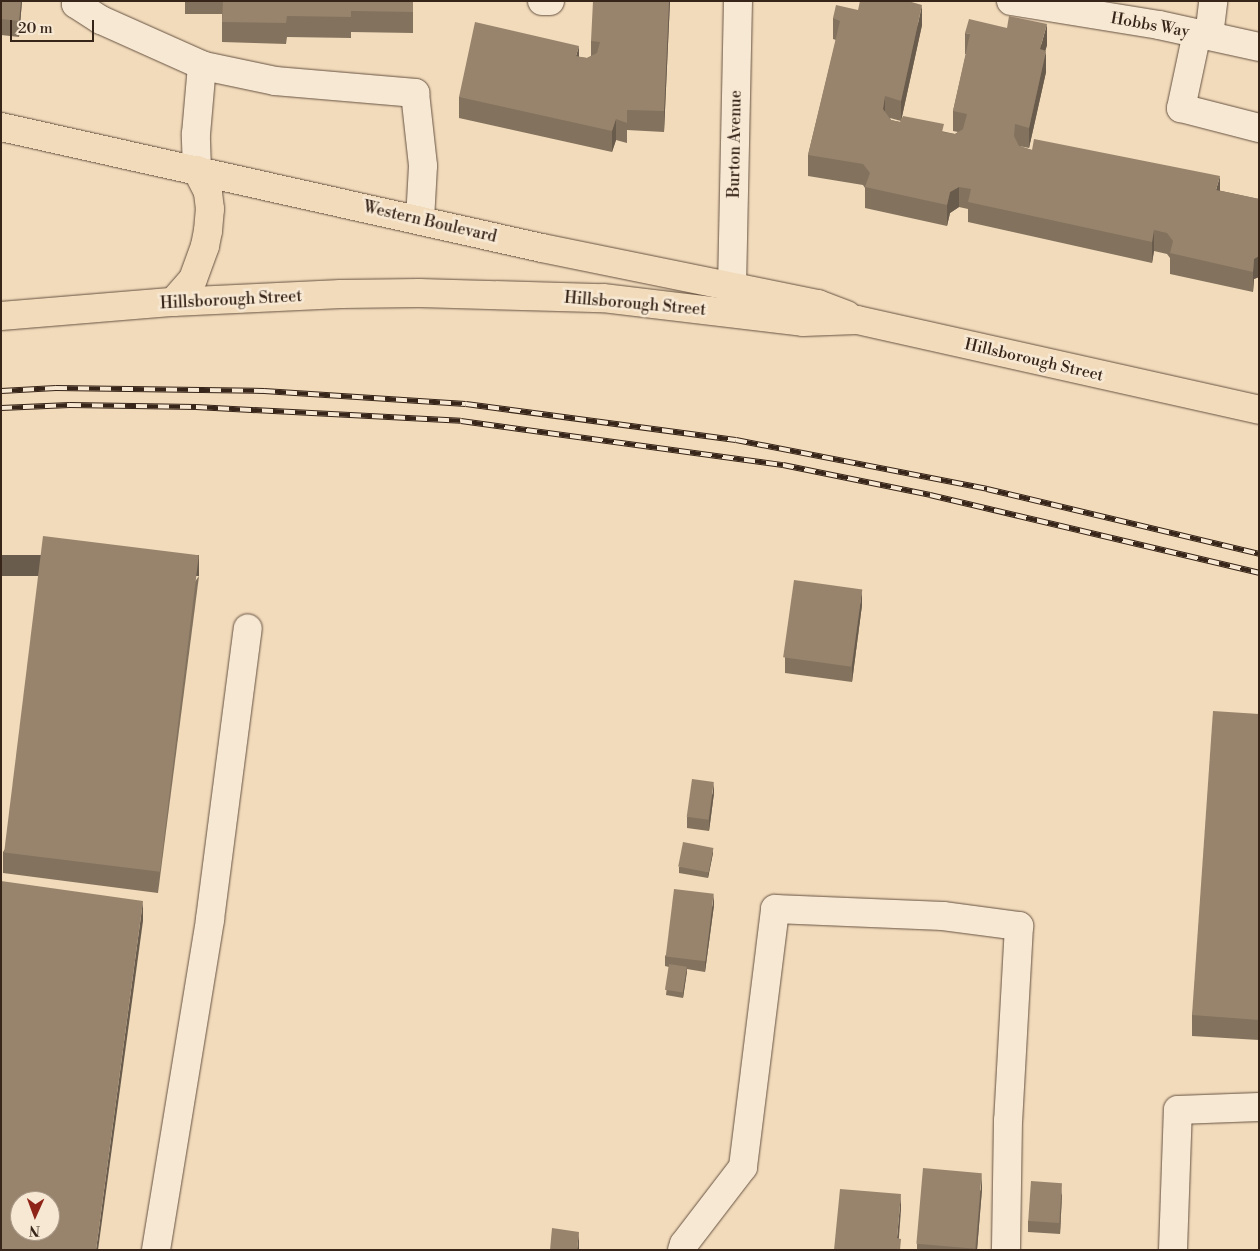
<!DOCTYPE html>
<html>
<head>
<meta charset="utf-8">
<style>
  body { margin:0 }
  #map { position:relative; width:1260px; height:1251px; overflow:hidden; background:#f2dbbb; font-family:"Libre Bodoni",serif }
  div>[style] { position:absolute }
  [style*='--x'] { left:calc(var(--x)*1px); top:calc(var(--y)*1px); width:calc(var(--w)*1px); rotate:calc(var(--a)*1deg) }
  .roads { filter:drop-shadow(0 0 1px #665242) drop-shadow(0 0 1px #665242) }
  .minor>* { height:28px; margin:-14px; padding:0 14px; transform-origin:14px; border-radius:14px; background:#f7e8d3 }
  .major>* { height:28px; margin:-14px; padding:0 14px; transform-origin:14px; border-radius:14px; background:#f2dbbb }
  .rail>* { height:5.5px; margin-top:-2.75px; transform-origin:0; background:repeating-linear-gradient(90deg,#f7e8d3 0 11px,#372519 0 22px); box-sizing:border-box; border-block:1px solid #372519 }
  .wall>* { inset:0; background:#83725e }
  .shaded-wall>* { inset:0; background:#6a5c4c; transform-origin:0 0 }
  .building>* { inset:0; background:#98846d; transform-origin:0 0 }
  span { translate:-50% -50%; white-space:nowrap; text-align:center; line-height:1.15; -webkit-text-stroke:5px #f7e8d3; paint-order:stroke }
  .street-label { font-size:16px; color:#372519 }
  .frame { position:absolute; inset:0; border:2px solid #372519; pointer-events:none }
  .north { position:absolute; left:10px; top:1191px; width:50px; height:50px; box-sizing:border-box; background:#f7e8d3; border:1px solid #aa9a89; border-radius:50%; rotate:182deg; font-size:14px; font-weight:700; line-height:20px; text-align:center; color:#372519 }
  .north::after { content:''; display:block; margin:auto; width:18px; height:22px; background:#8f2418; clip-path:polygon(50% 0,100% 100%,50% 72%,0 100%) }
  .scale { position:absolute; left:10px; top:20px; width:84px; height:22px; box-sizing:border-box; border:2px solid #372519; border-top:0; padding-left:6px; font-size:15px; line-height:18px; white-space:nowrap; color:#372519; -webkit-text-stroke:4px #f7e8d3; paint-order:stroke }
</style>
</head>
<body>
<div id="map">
  <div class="roads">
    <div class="minor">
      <i style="--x:76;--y:1;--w:3;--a:90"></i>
      <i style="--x:76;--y:4;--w:30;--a:33"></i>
      <i style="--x:101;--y:20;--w:113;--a:24.1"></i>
      <i style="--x:204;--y:66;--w:73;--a:11.9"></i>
      <i style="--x:275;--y:81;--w:141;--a:4.9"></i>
      <i style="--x:415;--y:93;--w:73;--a:83.7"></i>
      <i style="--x:423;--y:166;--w:54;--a:93.2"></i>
      <i style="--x:542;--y:1;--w:8;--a:0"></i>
      <i style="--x:1011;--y:1;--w:150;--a:9.2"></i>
      <i style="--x:1159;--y:25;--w:102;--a:12.4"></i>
      <i style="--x:1197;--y:33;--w:77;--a:102"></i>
      <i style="--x:1181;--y:108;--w:81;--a:14.4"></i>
      <i style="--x:1209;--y:36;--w:35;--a:-83"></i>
      <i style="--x:197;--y:170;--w:36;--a:-92"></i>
      <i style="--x:196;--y:134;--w:69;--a:-85"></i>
      <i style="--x:732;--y:287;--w:286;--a:-88.8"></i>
      <i style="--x:156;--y:1250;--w:335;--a:-80.7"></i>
      <i style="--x:210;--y:919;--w:293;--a:-82.6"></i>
      <i style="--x:682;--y:1250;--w:6;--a:-72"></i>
      <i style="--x:684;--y:1244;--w:97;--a:-52.5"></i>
      <i style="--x:743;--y:1167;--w:260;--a:-82.9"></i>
      <i style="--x:775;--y:909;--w:168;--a:2.4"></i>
      <i style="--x:943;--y:916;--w:77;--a:7.5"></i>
      <i style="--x:1019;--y:926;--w:194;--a:93.2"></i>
      <i style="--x:1008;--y:1120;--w:130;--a:90.9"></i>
      <i style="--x:1173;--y:1250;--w:140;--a:-88"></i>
      <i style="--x:1178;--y:1110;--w:81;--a:-2.1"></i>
    </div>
    <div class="major">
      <i style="--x:1;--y:127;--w:554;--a:12.61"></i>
      <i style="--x:542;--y:248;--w:282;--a:11.5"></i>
      <i style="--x:818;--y:304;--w:31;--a:21"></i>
      <i style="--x:173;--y:302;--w:30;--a:-49"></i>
      <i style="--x:193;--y:279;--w:35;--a:-70"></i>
      <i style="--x:205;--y:246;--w:15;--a:-79"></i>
      <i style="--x:208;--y:231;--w:22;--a:-85"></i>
      <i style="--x:210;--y:209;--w:17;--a:-97"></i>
      <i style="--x:208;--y:192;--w:25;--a:-117"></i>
      <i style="--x:1;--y:316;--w:173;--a:-4.7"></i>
      <i style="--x:173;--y:302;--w:168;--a:-2.7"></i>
      <i style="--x:341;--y:294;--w:78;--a:-0.7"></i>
      <i style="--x:419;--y:293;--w:184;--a:1.6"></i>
      <i style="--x:603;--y:298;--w:201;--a:6.8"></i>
      <i style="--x:803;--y:322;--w:54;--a:-2.1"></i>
      <i style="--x:857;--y:320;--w:412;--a:12.6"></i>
    </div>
  </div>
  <div class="rail">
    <i style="--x:1;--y:391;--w:55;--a:-3.1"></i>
    <i style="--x:56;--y:388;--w:208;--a:0.8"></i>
    <i style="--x:264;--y:391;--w:202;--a:3.7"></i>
    <i style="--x:466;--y:404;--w:272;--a:7.6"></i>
    <i style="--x:736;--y:440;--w:256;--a:11"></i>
    <i style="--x:987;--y:489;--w:280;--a:13.4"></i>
    <i style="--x:1;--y:408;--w:69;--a:-2.5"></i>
    <i style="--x:70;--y:405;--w:126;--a:0.9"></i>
    <i style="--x:196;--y:407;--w:265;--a:3"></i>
    <i style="--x:461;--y:421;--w:325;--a:7.8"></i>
    <i style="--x:783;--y:465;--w:150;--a:11.5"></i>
    <i style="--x:930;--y:495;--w:338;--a:13.3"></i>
  </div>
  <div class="wall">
    <i style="clip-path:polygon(1px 1px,22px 1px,19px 37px,1px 35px)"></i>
    <i style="clip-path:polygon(185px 1px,413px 1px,413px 33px,351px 32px,351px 38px,287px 37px,286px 44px,222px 42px,222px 14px,185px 14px)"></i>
    <i style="clip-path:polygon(670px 1px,664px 132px,627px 130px,627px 143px,616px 140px,612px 152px,459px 118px,459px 97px,579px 57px,587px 58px,591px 56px,591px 41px)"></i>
    <i style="clip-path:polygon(833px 18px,922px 25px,901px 121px,890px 118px,891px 120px,900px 122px,955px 134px,958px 132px,953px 131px,953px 111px,966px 54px,965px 54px,965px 33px,1047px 45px,1045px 51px,1046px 72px,1029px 148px,1019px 146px,1032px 150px,1259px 199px,1259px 277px,1254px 279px,1253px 292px,1170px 274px,1170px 258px,1167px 254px,1154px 251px,1152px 263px,968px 222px,968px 209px,959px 207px,950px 213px,947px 226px,865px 208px,865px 188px,863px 185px,808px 176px,808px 155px,836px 40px,833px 39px)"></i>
    <i style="clip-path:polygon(199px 576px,158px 893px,3px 873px,3px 852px)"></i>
    <i style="clip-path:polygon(862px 605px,852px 682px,785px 673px,785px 657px)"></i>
    <i style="clip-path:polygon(1259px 714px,1259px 1040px,1192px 1036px,1192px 1015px)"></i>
    <i style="clip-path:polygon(714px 793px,709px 831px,687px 828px,687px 817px)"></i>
    <i style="clip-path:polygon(713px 853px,708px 878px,679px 873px,679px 867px)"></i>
    <i style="clip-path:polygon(714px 905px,705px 972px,687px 969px,683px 998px,666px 995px,669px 967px,665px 966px,665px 956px)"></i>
    <i style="clip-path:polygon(982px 1189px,977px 1250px,917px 1250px,917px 1244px)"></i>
    <i style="clip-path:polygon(1062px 1194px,1060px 1234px,1028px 1232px,1028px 1221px)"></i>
  </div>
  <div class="shaded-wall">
    <i style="clip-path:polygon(21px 1px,22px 1px,19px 37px,19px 21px)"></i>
    <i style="clip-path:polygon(669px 1px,670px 1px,664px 132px,664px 111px)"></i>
    <i style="clip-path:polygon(922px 5px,922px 25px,901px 121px,901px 101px)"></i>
    <i style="clip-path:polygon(1047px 24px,1047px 45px,1040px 70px,1040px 49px)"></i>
    <i style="clip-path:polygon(579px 46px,579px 66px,576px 56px)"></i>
    <i style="clip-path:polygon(1046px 51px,1046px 72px,1029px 148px,1029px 128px)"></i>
    <i style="clip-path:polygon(885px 96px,885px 117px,883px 109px)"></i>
    <i style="clip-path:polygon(616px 119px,616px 140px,612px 152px,612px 131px)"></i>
    <i style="clip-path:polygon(1220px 176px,1220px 196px,1216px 190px)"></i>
    <i style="clip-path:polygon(959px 187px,959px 207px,950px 213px,947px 226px,947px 205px,950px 192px)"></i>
    <i style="clip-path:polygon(1154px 230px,1154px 251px,1152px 263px,1152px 242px)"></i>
    <i style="clip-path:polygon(1259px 256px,1259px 277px,1254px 279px,1253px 292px,1253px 272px,1254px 259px)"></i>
    <i style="left:199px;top:555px;width:21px;height:320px;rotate:90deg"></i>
    <i style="clip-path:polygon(862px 589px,862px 605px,852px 682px,852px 666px)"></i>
    <i style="clip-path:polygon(714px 782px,714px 793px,709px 831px,709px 820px)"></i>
    <i style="clip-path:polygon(713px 848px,713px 853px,708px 878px,708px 872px)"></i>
    <i style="clip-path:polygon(714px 894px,714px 905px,705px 972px,705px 961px)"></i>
    <i style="clip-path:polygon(143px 901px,143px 921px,98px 1250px,96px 1250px)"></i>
    <i style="clip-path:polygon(687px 967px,687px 972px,683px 998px,683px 992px)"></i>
    <i style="clip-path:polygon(982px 1173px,982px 1189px,977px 1250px,976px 1250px)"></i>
    <i style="clip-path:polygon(1062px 1183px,1062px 1194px,1060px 1234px,1060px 1223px)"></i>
    <i style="clip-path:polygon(901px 1194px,901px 1210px,898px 1250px,897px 1238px)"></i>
    <i style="clip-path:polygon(579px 1232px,579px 1250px,577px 1250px)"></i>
  </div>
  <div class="building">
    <i style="clip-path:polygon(1px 1px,21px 1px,19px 21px,1px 19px)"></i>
    <i style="clip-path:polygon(223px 1px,413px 1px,413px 12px,351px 11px,351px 17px,287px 16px,286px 23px,222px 22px)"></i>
    <i style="clip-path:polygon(593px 1px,669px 1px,664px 111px,627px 110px,627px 123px,616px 119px,612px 131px,459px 97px,475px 22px,579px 46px,576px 56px,587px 58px,597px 53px,600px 42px,591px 41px)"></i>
    <i style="clip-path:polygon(860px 1px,908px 1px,922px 5px,901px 101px,885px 96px,883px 109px,891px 120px,900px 122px,903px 116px,944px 124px,942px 132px,955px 134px,963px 129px,967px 114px,953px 111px,970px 34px,965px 33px,969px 19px,1007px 28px,1009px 16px,1047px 24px,1040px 49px,1046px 51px,1029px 128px,1015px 124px,1014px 136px,1019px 146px,1032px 150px,1034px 139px,1220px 176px,1216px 190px,1259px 199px,1259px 256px,1254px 259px,1253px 272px,1170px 253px,1173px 241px,1167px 233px,1154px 230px,1152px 242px,968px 202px,971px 189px,959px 187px,950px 192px,947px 205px,865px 187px,870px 173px,863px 164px,808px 155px,840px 21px,833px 18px,836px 5px,858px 10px)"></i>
    <i style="left:43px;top:536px;width:157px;height:319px;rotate:7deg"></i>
    <i style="left:794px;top:580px;width:69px;height:78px;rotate:8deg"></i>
    <i style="clip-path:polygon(1213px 711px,1259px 714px,1259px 1020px,1192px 1015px)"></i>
    <i style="left:692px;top:779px;width:22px;height:38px;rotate:8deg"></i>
    <i style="left:683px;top:842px;width:31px;height:25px;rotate:11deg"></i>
    <i style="clip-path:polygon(evenodd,1px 881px,143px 901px,96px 1250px,1px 1250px,1px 881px,20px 1201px,50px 1201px,50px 1231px,20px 1231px,20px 1201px)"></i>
    <i style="left:674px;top:889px;width:40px;height:68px;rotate:7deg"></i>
    <i style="left:669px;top:964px;width:18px;height:26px;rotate:9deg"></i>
    <i style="left:923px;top:1168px;width:59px;height:76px;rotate:5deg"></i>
    <i style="left:1031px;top:1181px;width:31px;height:40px;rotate:4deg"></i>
    <i style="clip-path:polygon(840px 1189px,901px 1194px,897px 1238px,901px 1239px,900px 1250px,834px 1250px)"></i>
    <i style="clip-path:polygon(552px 1228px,579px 1232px,577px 1250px,550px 1250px)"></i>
  </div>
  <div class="street-label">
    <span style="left:1150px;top:25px;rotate:10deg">Hobbs Way</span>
    <span style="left:735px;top:144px;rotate:-89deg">Burton Avenue</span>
    <span style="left:430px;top:222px;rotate:13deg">Western Boulevard</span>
    <span style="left:231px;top:300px;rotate:-3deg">Hillsborough Street</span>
    <span style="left:635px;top:304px;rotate:5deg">Hillsborough Street</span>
    <span style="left:1034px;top:360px;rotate:13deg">Hillsborough Street</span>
  </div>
  <div class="frame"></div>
  <div class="north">N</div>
  <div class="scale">20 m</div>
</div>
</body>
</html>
